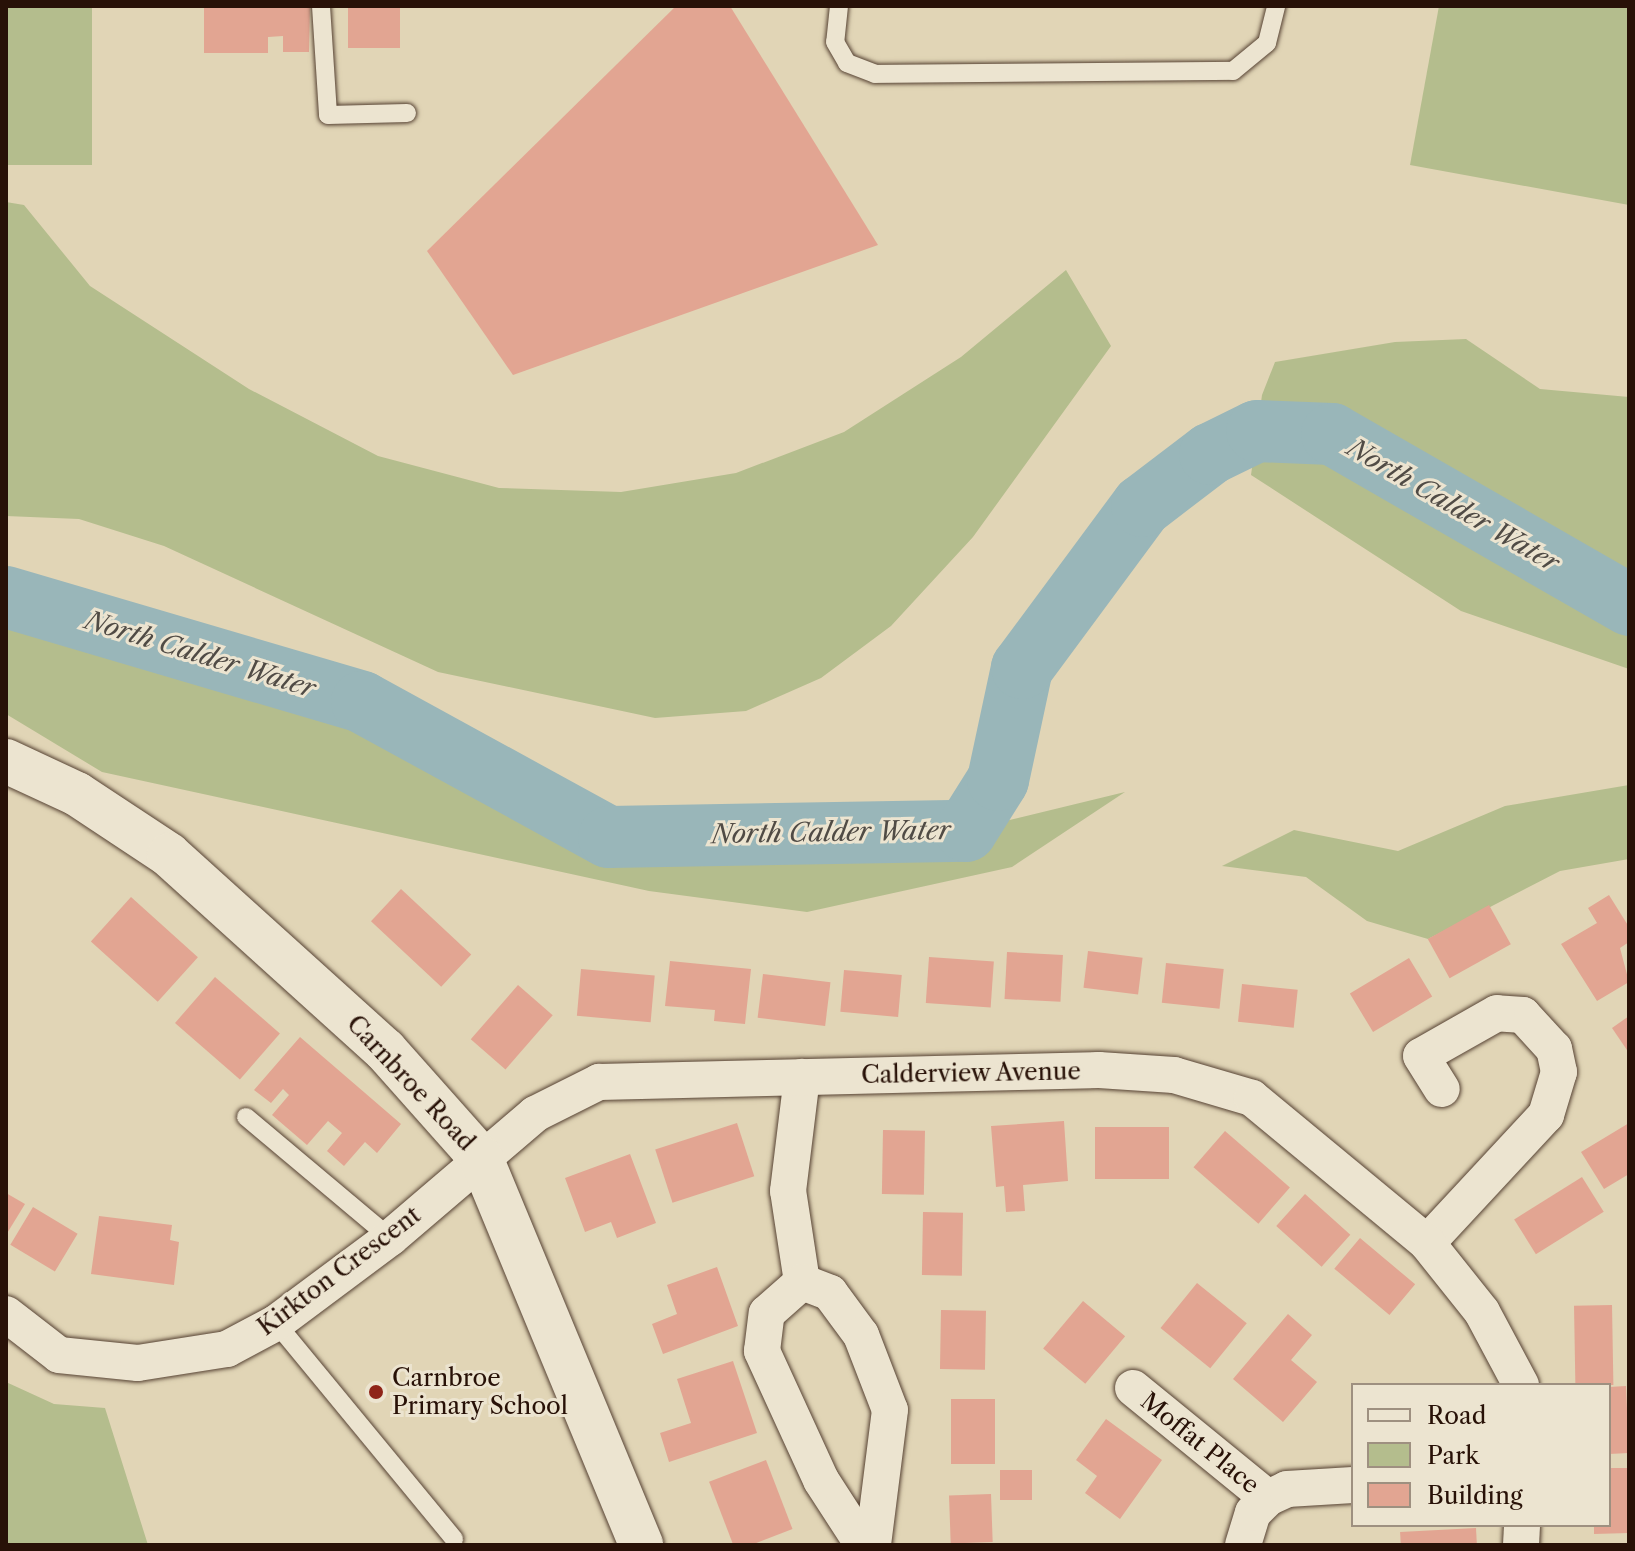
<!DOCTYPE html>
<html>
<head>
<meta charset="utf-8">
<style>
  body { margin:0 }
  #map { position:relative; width:1635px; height:1551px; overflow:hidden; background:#e1d5b6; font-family:"Libre Caslon Text",serif }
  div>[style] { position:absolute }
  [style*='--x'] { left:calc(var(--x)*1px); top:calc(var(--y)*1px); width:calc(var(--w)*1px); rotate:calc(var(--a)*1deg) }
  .green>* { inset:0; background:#b4bd8d; transform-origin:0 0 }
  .river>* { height:62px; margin:-31px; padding:0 31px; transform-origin:31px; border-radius:31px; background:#99b6b9 }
  .building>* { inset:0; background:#e2a592; transform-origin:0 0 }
  .roads { filter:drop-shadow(0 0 2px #564233) drop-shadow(0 0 2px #564233) }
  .service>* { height:18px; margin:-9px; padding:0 9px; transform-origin:9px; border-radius:9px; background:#ece4d0 }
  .minor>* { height:36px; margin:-18px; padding:0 18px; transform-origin:18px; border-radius:18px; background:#ece4d0 }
  .tertiary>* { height:44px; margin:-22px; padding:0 22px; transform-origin:22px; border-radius:22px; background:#ece4d0 }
  .dots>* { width:22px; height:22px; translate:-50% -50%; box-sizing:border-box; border:4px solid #ece4d0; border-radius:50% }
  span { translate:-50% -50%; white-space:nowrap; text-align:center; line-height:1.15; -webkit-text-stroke:6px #ece4d0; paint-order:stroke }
  .street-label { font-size:24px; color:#281107 }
  .poi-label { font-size:24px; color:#281107 }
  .left { translate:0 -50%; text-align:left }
  .water-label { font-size:26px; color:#504b45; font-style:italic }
  .frame { position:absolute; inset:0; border:8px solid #281107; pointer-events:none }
  .legend { position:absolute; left:1351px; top:1383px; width:260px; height:144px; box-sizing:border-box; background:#ece4d0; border:2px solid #9e9080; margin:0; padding:10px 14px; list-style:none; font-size:24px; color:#281107 }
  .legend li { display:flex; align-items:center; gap:16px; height:40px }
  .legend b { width:40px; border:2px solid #9e9080 }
</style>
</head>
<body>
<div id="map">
  <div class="green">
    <i style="left:6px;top:6px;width:86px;height:159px"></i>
    <i style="clip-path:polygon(1439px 6px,1629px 6px,1629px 205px,1410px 165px)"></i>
    <i style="clip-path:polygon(6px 202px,24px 205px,90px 286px,249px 389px,378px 456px,499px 488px,621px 492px,736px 473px,844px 432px,961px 357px,1066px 270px,1111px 346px,973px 537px,891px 626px,821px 678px,746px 711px,655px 718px,438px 672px,164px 546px,79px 519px,6px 516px)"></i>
    <i style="clip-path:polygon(1466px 339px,1540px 389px,1629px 397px,1629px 669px,1461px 611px,1251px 475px,1262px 395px,1275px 362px,1395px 342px)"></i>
    <i style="clip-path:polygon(6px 623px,317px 701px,549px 826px,770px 847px,906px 845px,1125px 792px,1012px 867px,807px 912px,649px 891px,102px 772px,6px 714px)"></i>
    <i style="clip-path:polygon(1629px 785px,1629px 859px,1560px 871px,1428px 939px,1367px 921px,1306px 877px,1222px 866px,1294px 830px,1398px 851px,1505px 806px)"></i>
    <i style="clip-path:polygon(6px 1382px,54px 1404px,105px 1408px,148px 1545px,6px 1545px)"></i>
  </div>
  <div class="river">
    <i style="--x:6;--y:597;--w:371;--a:16.4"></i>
    <i style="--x:362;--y:702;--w:281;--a:28.7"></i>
    <i style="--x:609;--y:837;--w:357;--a:-1"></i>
    <i style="--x:966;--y:831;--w:60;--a:-57.9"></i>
    <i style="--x:998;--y:780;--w:115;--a:-77.9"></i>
    <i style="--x:1022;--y:668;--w:202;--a:-53.5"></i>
    <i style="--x:1142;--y:506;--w:86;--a:-37.4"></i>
    <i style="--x:1210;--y:454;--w:52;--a:-26.1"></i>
    <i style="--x:1257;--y:431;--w:75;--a:2.3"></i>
    <i style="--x:1332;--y:434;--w:343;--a:29.9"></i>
  </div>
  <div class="building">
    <i style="clip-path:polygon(310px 6px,309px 52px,283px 52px,283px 36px,268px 37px,268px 53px,204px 53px,204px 7px)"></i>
    <i style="left:348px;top:6px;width:52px;height:42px"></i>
    <i style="clip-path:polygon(676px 6px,730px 6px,878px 245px,513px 375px,427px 251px)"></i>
    <i style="left:401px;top:889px;width:96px;height:44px;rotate:43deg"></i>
    <i style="clip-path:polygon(1609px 895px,1629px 927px,1629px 942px,1620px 948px,1629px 982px,1597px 1001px,1561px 944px,1597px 923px,1588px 908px)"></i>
    <i style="left:131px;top:897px;width:90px;height:60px;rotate:42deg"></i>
    <i style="left:1489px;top:905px;width:45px;height:70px;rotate:61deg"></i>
    <i style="left:1088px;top:951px;width:55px;height:37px;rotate:7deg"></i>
    <i style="left:1007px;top:952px;width:56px;height:47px;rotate:3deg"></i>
    <i style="left:929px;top:957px;width:65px;height:46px;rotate:4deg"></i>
    <i style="left:1409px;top:958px;width:45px;height:69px;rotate:59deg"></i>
    <i style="clip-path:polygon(670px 961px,751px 969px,745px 1024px,714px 1021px,715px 1010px,665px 1006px)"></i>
    <i style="left:1166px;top:963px;width:58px;height:40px;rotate:6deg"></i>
    <i style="left:581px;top:969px;width:74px;height:47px;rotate:5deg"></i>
    <i style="left:844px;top:970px;width:58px;height:42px;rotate:5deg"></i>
    <i style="left:763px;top:974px;width:68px;height:44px;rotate:7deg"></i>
    <i style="left:215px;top:977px;width:86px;height:61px;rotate:41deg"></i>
    <i style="left:1242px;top:984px;width:56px;height:38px;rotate:6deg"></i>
    <i style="left:518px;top:985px;width:46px;height:72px;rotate:41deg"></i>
    <i style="clip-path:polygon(1629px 1016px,1629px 1053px,1612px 1028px)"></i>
    <i style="clip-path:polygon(300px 1037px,401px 1124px,377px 1153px,365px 1142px,344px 1166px,327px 1151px,342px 1133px,328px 1121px,307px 1145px,272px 1115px,289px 1095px,283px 1089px,271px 1103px,254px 1090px)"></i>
    <i style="clip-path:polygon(1064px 1121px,1068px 1181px,1023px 1185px,1025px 1211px,1006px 1212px,1004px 1186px,996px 1187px,991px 1126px)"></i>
    <i style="left:737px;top:1123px;width:56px;height:86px;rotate:72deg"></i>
    <i style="clip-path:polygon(1629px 1123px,1629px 1174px,1604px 1189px,1581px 1152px)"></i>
    <i style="left:1169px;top:1127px;width:52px;height:74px;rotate:90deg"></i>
    <i style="left:883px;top:1130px;width:42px;height:64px;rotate:1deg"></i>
    <i style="left:1225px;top:1131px;width:86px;height:48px;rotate:41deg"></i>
    <i style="clip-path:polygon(630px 1154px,656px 1223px,617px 1238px,611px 1222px,585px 1232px,565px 1178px)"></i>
    <i style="left:1582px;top:1177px;width:41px;height:80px;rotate:58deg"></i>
    <i style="clip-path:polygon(6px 1193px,25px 1204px,6px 1235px)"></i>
    <i style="left:1305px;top:1194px;width:61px;height:43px;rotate:42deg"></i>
    <i style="left:33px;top:1207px;width:52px;height:44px;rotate:31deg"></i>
    <i style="left:923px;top:1212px;width:40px;height:63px;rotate:1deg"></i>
    <i style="clip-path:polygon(99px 1216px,172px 1225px,170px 1240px,179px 1242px,174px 1285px,91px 1274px)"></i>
    <i style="left:1360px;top:1238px;width:72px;height:40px;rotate:40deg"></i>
    <i style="clip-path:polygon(717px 1267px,738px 1326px,663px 1354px,652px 1324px,677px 1314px,667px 1285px)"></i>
    <i style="left:1197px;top:1283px;width:64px;height:58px;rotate:39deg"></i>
    <i style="left:1083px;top:1301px;width:55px;height:62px;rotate:40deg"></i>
    <i style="left:1612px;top:1305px;width:80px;height:38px;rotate:89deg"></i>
    <i style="left:941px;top:1310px;width:45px;height:59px;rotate:1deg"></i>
    <i style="clip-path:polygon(1288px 1314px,1312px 1335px,1291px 1360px,1317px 1382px,1283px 1422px,1233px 1379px)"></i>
    <i style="clip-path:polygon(733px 1361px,757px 1433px,669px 1462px,660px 1433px,691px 1423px,677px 1379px)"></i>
    <i style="clip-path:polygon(1626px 1386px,1629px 1453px,1609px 1454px,1609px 1387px)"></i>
    <i style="left:951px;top:1399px;width:44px;height:65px"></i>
    <i style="clip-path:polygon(1106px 1419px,1162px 1460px,1120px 1519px,1085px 1493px,1097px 1476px,1076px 1460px)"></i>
    <i style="left:766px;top:1460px;width:74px;height:61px;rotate:69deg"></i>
    <i style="clip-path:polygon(1609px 1468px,1629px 1468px,1629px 1533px,1594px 1534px,1594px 1525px,1609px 1525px)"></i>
    <i style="left:1032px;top:1470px;width:30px;height:32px;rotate:90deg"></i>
    <i style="left:991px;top:1494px;width:48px;height:42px;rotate:88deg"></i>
    <i style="left:1476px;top:1528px;width:17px;height:76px;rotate:87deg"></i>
  </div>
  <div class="roads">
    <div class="service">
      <i style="--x:321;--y:6;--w:109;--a:86.3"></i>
      <i style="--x:328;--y:115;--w:79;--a:-1.5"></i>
      <i style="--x:839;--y:6;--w:36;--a:96"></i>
      <i style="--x:835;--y:42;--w:24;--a:60"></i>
      <i style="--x:847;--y:63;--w:30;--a:21"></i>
      <i style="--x:875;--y:74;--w:358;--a:-0.5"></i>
      <i style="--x:1233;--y:71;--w:44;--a:-39.5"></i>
      <i style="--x:1267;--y:43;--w:38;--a:-76"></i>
      <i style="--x:246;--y:1117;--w:188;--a:40"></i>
      <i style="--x:276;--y:1323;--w:280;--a:50.5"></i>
    </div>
    <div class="minor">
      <i style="--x:1427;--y:1243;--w:175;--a:-47.1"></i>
      <i style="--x:1546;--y:1115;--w:45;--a:-73.2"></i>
      <i style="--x:1559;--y:1072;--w:24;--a:-102"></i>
      <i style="--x:1554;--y:1049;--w:46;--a:-132.4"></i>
      <i style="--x:1523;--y:1015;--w:26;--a:-176"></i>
      <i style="--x:1497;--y:1013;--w:87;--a:150.5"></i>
      <i style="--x:1421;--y:1056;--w:39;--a:58"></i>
      <i style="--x:802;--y:1282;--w:92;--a:-98.7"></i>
      <i style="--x:788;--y:1191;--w:115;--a:-83"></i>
      <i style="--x:6;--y:1314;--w:67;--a:37.7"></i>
      <i style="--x:59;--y:1355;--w:79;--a:5.8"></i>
      <i style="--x:138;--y:1363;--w:90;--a:-8.9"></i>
      <i style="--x:227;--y:1349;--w:55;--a:-28"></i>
      <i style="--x:276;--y:1323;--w:142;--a:-36.7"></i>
      <i style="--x:390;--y:1238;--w:191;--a:-40.5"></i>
      <i style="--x:535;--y:1114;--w:72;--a:-26.6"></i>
      <i style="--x:599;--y:1082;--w:500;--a:-1.37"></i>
      <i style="--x:1099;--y:1070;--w:75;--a:3.8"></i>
      <i style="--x:1174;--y:1075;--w:81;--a:16.4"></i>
      <i style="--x:1252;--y:1098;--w:227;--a:39.6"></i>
      <i style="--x:1427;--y:1243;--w:88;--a:51.4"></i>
      <i style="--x:1482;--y:1312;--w:83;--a:61.9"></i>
      <i style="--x:1133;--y:1388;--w:174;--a:39.2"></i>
      <i style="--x:863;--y:1545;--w:77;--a:-122.9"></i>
      <i style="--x:821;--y:1480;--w:142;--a:-114.6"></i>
      <i style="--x:762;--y:1351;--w:38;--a:-83"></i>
      <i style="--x:767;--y:1313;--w:47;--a:-41.5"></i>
      <i style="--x:802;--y:1282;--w:30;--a:21"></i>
      <i style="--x:830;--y:1293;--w:52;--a:53.6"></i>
      <i style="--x:861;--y:1335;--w:80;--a:68.9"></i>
      <i style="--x:890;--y:1410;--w:136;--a:97.2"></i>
      <i style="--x:1243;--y:1545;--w:34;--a:-73"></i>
      <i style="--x:1253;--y:1513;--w:21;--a:-45"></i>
      <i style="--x:1268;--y:1498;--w:21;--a:-25"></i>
      <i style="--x:1287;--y:1489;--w:66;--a:-3.5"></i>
      <i style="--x:1521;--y:1545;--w:20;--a:-87"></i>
    </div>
    <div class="tertiary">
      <i style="--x:6;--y:761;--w:78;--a:24.9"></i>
      <i style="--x:77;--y:794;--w:110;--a:33.5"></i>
      <i style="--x:169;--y:855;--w:291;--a:42.1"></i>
      <i style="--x:385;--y:1050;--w:144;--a:48.4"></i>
      <i style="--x:481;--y:1158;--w:419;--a:67.5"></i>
    </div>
  </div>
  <div class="dots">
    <i style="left:376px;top:1392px;background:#8f2418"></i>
  </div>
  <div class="street-label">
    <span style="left:971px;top:1073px;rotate:-1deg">Calderview Avenue</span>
    <span style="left:411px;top:1083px;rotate:47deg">Carnbroe Road</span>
    <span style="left:339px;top:1271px;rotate:-37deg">Kirkton Crescent</span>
    <span style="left:1200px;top:1443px;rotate:39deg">Moffat Place</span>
  </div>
  <div class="poi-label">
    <span class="left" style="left:392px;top:1392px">Carnbroe<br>Primary School</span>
  </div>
  <div class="water-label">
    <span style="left:1453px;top:506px;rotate:30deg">North Calder Water</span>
    <span style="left:200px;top:655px;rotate:17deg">North Calder Water</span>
    <span style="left:831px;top:833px;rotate:-1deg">North Calder Water</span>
  </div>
  <div class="frame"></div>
  <ul class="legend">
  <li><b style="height:10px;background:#ece4d0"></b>Road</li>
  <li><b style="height:22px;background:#b4bd8d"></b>Park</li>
  <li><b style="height:22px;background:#e2a592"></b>Building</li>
  </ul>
</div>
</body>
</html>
